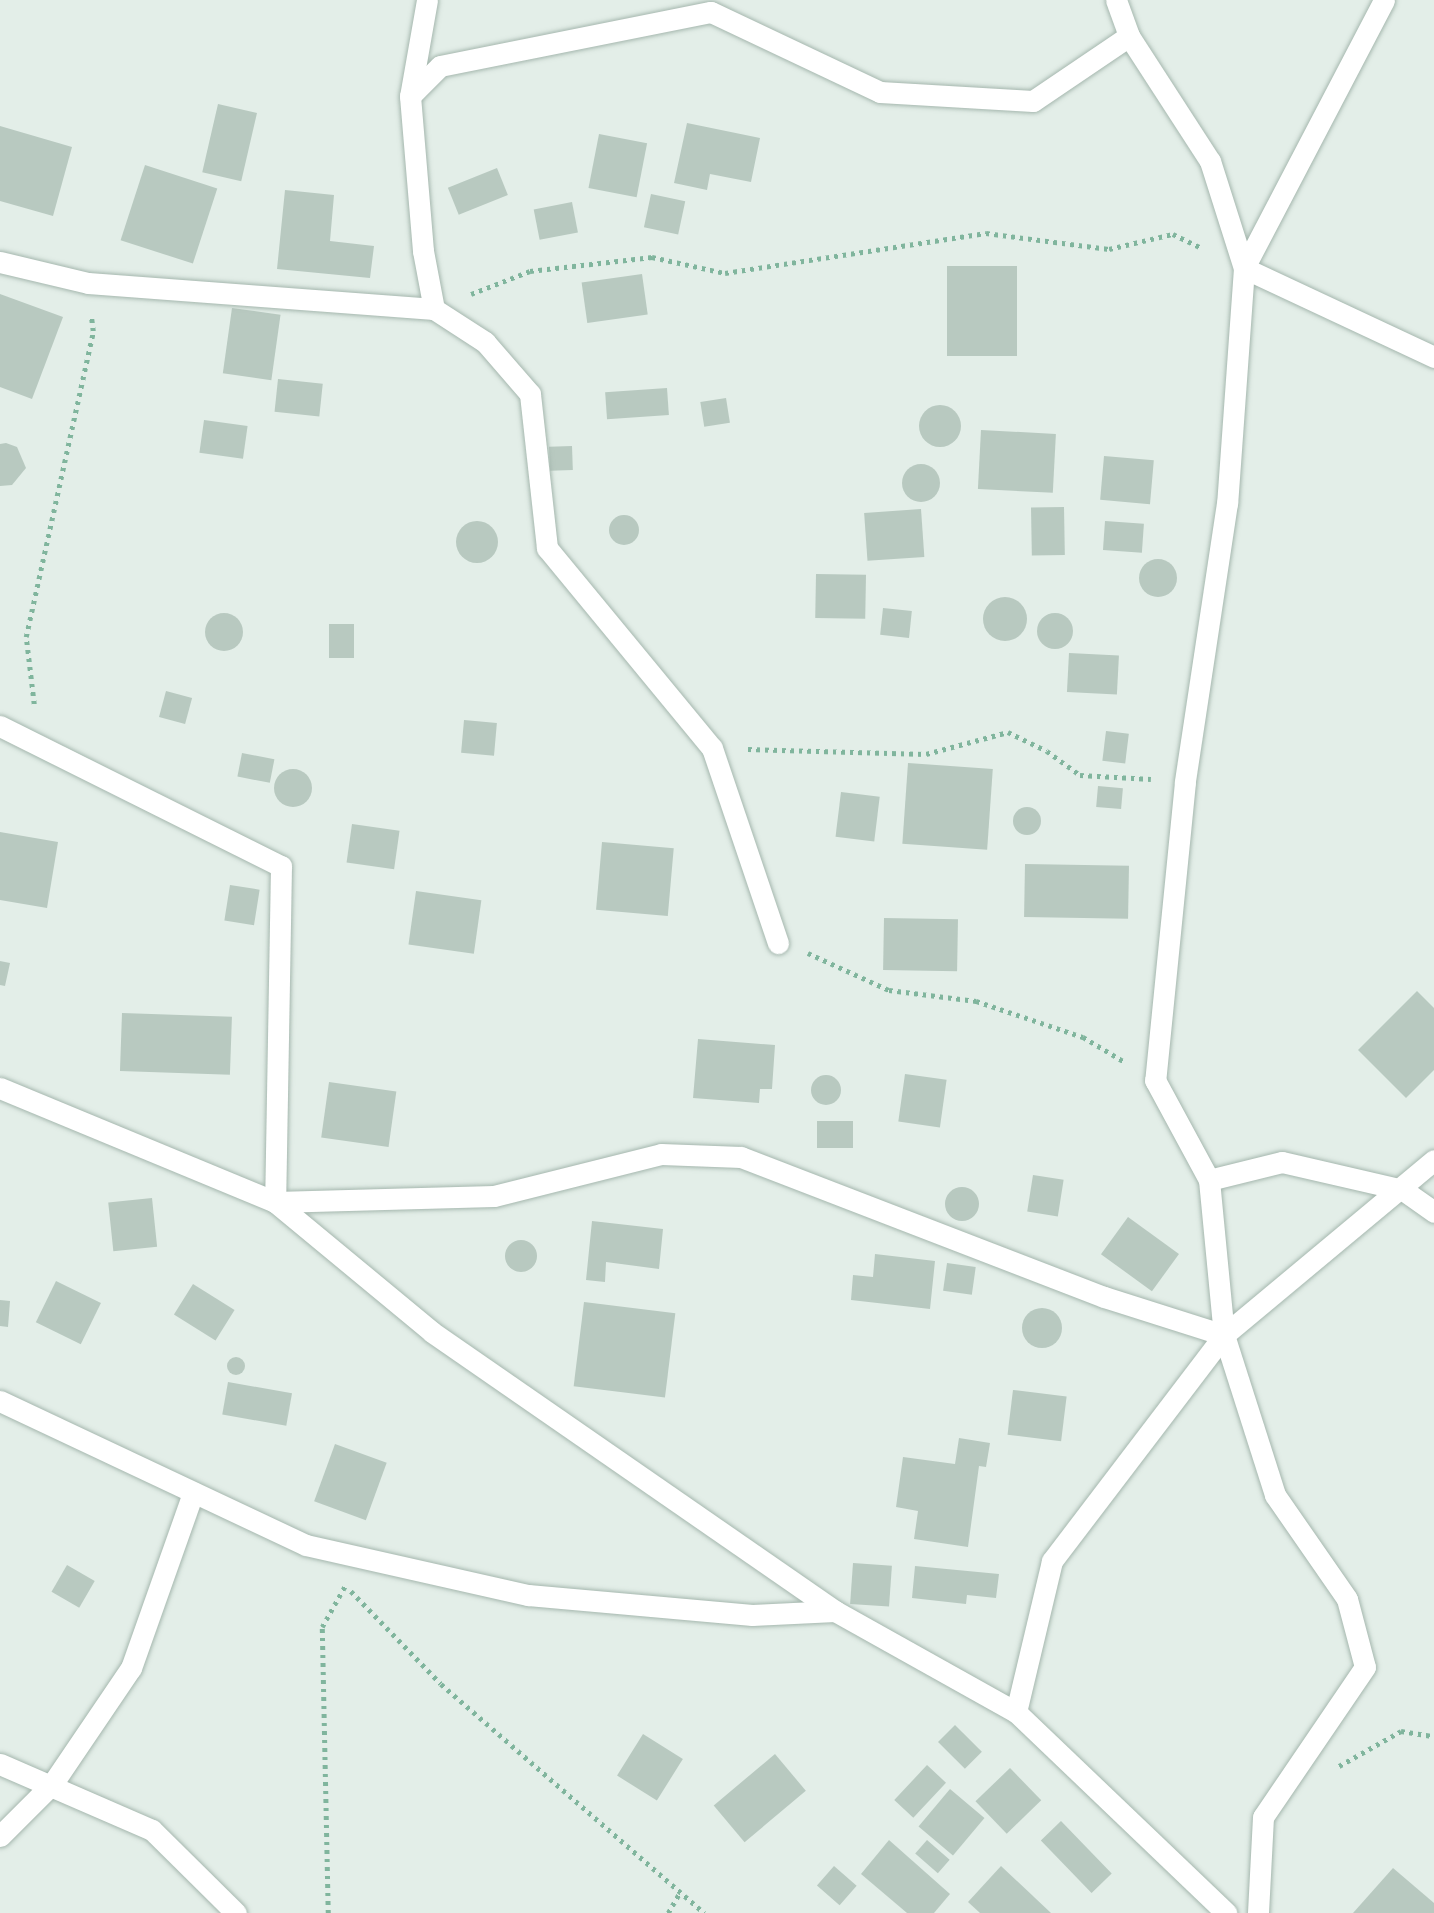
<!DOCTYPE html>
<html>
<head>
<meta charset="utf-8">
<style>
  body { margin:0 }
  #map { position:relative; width:1434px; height:1913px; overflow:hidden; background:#e3eee8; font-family:"Roboto Condensed",sans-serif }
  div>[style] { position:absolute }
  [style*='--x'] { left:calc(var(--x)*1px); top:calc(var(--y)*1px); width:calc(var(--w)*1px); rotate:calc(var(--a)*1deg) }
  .building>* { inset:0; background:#b8c9c0; transform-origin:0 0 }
  .round { border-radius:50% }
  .path>* { height:4.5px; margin-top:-2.25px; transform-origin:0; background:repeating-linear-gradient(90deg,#80b59d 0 3.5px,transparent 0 8.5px) }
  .roads { filter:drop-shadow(0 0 2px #a5b7ae) drop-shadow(0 0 2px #a5b7ae) }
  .minor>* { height:21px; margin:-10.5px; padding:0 10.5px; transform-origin:10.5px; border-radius:10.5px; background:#fff }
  span { translate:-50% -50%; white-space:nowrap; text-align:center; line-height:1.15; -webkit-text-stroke:6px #f4faf6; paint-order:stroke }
</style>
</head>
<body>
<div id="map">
  <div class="building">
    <i style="left:218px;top:104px;width:40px;height:70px;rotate:13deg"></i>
    <i style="clip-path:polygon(687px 123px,760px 138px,751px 182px,710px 174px,707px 190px,674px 183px)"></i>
    <i style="clip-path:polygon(0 126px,72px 147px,53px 216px,0 201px)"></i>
    <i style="left:599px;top:134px;width:49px;height:55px;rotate:11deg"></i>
    <i style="left:145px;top:165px;width:76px;height:79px;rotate:18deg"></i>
    <i style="left:497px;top:168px;width:29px;height:53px;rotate:68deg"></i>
    <i style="clip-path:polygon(285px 190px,334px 195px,330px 241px,374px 246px,370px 278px,277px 269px)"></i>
    <i style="left:651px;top:194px;width:35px;height:34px;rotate:12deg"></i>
    <i style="left:572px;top:202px;width:31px;height:39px;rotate:79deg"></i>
    <i style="left:947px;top:266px;width:70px;height:90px"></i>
    <i style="left:642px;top:274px;width:41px;height:61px;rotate:82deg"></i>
    <i style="clip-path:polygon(0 294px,63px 317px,32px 399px,0 387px)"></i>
    <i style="left:232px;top:308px;width:49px;height:66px;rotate:8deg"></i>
    <i style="left:278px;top:379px;width:45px;height:33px;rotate:6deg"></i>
    <i style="left:667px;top:388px;width:27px;height:62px;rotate:86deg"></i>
    <i style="left:726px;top:398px;width:25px;height:26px;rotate:81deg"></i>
    <i class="round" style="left:919px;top:405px;width:42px;height:42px"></i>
    <i style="left:204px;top:420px;width:44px;height:33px;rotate:8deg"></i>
    <i style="left:981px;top:430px;width:75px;height:59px;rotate:3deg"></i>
    <i style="clip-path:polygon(6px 443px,17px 447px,26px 468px,12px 485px,0 486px,0 444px)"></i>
    <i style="left:572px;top:446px;width:24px;height:23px;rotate:88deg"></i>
    <i style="left:1104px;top:456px;width:50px;height:44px;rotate:5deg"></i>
    <i class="round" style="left:902px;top:464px;width:38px;height:38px"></i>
    <i style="left:1064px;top:507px;width:48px;height:33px;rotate:89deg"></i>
    <i style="left:921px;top:509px;width:48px;height:57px;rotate:86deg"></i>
    <i class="round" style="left:609px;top:515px;width:30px;height:30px"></i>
    <i style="left:1105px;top:521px;width:39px;height:29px;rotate:4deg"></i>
    <i class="round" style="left:456px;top:521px;width:42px;height:42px"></i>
    <i class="round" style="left:1139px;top:559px;width:38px;height:38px"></i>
    <i style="left:816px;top:574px;width:50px;height:44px;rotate:1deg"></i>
    <i class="round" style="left:983px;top:597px;width:44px;height:44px"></i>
    <i style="left:883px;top:608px;width:29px;height:27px;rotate:6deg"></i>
    <i class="round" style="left:205px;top:613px;width:38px;height:38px"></i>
    <i class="round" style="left:1037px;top:613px;width:36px;height:36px"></i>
    <i style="left:329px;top:624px;width:25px;height:34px"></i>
    <i style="left:1069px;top:653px;width:50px;height:39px;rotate:3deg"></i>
    <i style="left:166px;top:691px;width:27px;height:27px;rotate:15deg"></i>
    <i style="left:464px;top:720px;width:33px;height:33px;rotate:5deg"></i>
    <i style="left:1106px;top:731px;width:23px;height:30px;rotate:7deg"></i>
    <i style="left:242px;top:753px;width:33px;height:24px;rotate:11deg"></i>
    <i style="left:908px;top:763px;width:85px;height:81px;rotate:4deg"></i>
    <i class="round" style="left:274px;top:769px;width:38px;height:38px"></i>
    <i style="left:1098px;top:786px;width:25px;height:21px;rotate:5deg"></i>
    <i style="left:841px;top:792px;width:39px;height:45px;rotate:7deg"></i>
    <i class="round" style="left:1013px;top:807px;width:28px;height:28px"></i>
    <i style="left:352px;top:824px;width:48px;height:39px;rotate:8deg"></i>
    <i style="clip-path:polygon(0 832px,58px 842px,47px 908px,0 900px)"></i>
    <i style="left:602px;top:842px;width:72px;height:68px;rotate:5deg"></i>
    <i style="left:1025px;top:864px;width:104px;height:53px;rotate:1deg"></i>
    <i style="left:230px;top:885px;width:30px;height:36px;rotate:9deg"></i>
    <i style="left:416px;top:891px;width:66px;height:54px;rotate:8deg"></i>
    <i style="left:884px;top:918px;width:74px;height:52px;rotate:1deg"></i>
    <i style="clip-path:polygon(0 961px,10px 963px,5px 986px,0 985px)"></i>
    <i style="clip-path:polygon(1417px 991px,1434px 1008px,1434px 1070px,1406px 1098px,1358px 1050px)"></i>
    <i style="left:122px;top:1013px;width:110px;height:58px;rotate:2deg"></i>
    <i style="clip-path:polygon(698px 1039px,775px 1045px,772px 1089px,760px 1089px,759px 1103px,693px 1098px)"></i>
    <i style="left:905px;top:1074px;width:42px;height:48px;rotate:8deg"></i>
    <i class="round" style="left:811px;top:1075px;width:30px;height:30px"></i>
    <i style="left:329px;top:1082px;width:68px;height:56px;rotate:8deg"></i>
    <i style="left:817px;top:1121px;width:36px;height:27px"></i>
    <i style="left:1033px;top:1175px;width:31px;height:37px;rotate:9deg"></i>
    <i class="round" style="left:945px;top:1187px;width:34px;height:34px"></i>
    <i style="left:152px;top:1198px;width:49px;height:44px;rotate:84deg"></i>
    <i style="left:1128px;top:1217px;width:63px;height:46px;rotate:36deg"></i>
    <i style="clip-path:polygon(592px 1221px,663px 1229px,659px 1269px,606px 1262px,605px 1282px,586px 1280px)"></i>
    <i class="round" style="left:505px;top:1240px;width:32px;height:32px"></i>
    <i style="clip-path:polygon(875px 1254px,935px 1261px,930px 1309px,851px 1300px,853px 1275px,873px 1277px)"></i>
    <i style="left:947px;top:1263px;width:29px;height:28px;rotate:8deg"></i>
    <i style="left:56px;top:1281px;width:50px;height:46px;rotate:26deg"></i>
    <i style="left:193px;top:1284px;width:49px;height:36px;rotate:32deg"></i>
    <i style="clip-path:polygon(0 1300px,10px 1301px,8px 1327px,0 1326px)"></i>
    <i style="left:584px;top:1302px;width:92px;height:85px;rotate:7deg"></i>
    <i class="round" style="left:1022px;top:1308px;width:40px;height:40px"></i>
    <i class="round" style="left:227px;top:1357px;width:18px;height:18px"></i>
    <i style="left:228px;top:1382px;width:65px;height:33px;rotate:10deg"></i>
    <i style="left:1013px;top:1390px;width:54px;height:45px;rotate:7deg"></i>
    <i style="clip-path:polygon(959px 1438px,990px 1443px,986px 1467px,979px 1466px,968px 1547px,914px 1539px,918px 1511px,896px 1507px,903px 1457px,955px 1464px)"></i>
    <i style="left:335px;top:1444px;width:55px;height:61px;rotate:20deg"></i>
    <i style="left:853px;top:1563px;width:39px;height:41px;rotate:4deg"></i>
    <i style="left:67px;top:1565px;width:32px;height:31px;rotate:30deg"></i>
    <i style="clip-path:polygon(915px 1566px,999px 1574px,996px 1598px,967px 1595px,966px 1604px,912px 1598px)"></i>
    <i style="left:955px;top:1725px;width:38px;height:24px;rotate:45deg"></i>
    <i style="left:643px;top:1734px;width:47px;height:49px;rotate:32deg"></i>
    <i style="left:775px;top:1754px;width:48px;height:80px;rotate:50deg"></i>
    <i style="left:927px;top:1765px;width:26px;height:48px;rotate:43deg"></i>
    <i style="left:1010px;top:1768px;width:45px;height:48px;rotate:46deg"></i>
    <i style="left:950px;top:1789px;width:45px;height:49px;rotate:40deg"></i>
    <i style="left:1061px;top:1821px;width:73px;height:28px;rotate:46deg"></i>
    <i style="clip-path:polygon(889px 1840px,950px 1894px,934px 1913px,907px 1913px,861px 1874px)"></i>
    <i style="left:927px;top:1840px;width:30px;height:18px;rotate:41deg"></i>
    <i style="left:834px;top:1866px;width:30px;height:26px;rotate:41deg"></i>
    <i style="clip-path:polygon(1001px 1866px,1051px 1913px,980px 1913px,968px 1902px)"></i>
    <i style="clip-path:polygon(1393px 1868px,1434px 1903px,1434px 1913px,1353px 1913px)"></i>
  </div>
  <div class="path">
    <i style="--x:471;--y:294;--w:63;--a:-21.3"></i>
    <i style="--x:530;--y:271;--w:123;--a:-6.5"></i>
    <i style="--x:652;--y:257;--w:75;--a:12.4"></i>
    <i style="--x:725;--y:273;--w:264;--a:-8.7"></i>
    <i style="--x:986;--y:233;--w:124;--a:7.4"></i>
    <i style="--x:1109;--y:249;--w:66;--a:-13.2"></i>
    <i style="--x:1173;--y:234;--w:32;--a:26"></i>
    <i style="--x:34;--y:704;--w:67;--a:-96.8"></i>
    <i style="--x:26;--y:637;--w:313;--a:-77.6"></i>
    <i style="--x:93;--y:331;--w:16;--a:-97"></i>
    <i style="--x:748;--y:749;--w:178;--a:1.6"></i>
    <i style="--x:926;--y:754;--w:85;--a:-15"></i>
    <i style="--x:1008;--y:732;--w:43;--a:26"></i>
    <i style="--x:1047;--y:751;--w:41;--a:36"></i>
    <i style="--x:1080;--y:775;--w:71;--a:3.2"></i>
    <i style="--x:808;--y:953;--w:89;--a:24.6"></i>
    <i style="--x:889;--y:990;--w:88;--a:7.2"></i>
    <i style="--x:976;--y:1001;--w:113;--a:18.6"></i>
    <i style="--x:1083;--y:1037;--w:49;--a:30.8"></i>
    <i style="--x:351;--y:1591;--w:129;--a:45.9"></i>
    <i style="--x:441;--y:1684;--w:349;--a:41"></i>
    <i style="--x:1339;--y:1766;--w:71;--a:-29.4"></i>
    <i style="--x:1401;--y:1731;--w:33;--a:9"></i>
    <i style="--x:328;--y:1913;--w:286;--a:-91.2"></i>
    <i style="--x:322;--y:1627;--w:47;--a:-60.7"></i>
    <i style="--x:668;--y:1913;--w:24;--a:-60"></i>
  </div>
  <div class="roads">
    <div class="minor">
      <i style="--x:427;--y:0;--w:97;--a:100"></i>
      <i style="--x:410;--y:96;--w:156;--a:85.2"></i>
      <i style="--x:423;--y:251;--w:59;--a:79.3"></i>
      <i style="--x:434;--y:309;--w:61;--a:32.9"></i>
      <i style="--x:485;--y:342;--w:69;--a:49.1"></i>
      <i style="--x:530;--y:394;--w:155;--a:83.7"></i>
      <i style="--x:547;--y:548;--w:259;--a:50.5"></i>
      <i style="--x:712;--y:748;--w:206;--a:71.3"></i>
      <i style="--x:1116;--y:0;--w:38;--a:70"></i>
      <i style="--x:410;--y:96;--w:42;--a:-45"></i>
      <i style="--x:440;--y:66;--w:276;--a:-11.3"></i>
      <i style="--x:711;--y:12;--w:187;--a:25.3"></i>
      <i style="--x:880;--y:92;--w:153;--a:3.4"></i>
      <i style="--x:1033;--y:101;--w:116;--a:-34.1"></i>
      <i style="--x:1129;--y:36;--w:149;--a:57.1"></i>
      <i style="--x:1210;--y:161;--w:112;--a:72.4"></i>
      <i style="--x:1244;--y:268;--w:236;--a:94.1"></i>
      <i style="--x:1227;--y:503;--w:282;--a:98.6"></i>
      <i style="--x:1185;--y:782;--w:300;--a:95.7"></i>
      <i style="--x:1155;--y:1080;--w:114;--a:61.6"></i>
      <i style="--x:1209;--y:1180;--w:156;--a:84.5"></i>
      <i style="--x:1224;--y:1335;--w:284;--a:127.3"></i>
      <i style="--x:1052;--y:1561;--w:155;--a:103.4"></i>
      <i style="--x:1016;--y:1712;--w:291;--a:43.7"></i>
      <i style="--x:0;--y:262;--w:90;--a:13.4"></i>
      <i style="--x:88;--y:283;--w:347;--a:4.3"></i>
      <i style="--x:1244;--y:268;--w:302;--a:-62.4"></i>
      <i style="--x:1244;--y:268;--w:210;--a:25.1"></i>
      <i style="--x:0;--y:726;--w:314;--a:26.5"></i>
      <i style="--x:281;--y:866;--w:336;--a:91"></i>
      <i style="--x:0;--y:1088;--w:298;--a:22.5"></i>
      <i style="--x:275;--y:1202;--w:204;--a:39.6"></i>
      <i style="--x:432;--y:1332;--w:490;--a:34.7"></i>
      <i style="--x:835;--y:1611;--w:207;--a:29.2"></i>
      <i style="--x:1209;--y:1180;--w:75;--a:-13.9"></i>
      <i style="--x:1282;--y:1162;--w:124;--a:13"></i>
      <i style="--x:1403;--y:1190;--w:38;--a:35"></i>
      <i style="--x:275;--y:1202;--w:219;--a:-1.6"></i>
      <i style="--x:494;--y:1196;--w:172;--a:-14.1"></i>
      <i style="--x:661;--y:1154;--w:80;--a:2.1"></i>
      <i style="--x:741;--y:1157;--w:389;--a:21.1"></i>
      <i style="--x:1104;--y:1297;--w:126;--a:17.6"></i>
      <i style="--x:1224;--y:1335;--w:168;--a:72.3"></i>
      <i style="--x:1275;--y:1495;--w:126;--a:55.3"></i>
      <i style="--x:1347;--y:1599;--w:70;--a:75.2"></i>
      <i style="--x:1365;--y:1667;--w:181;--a:124.2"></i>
      <i style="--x:1263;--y:1817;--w:96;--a:93"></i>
      <i style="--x:1224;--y:1335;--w:273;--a:-39.8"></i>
      <i style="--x:0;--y:1401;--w:338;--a:25.2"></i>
      <i style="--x:306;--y:1545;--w:228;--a:12.7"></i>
      <i style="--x:528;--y:1595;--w:225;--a:5.1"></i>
      <i style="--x:752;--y:1615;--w:83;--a:-2.8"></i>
      <i style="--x:0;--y:1764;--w:166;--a:23.5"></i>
      <i style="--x:152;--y:1830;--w:118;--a:44.7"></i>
      <i style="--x:0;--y:1836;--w:75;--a:-45"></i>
      <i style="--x:53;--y:1783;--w:139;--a:-55.9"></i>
      <i style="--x:131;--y:1668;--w:186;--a:-70.5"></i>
    </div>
  </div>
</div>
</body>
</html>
